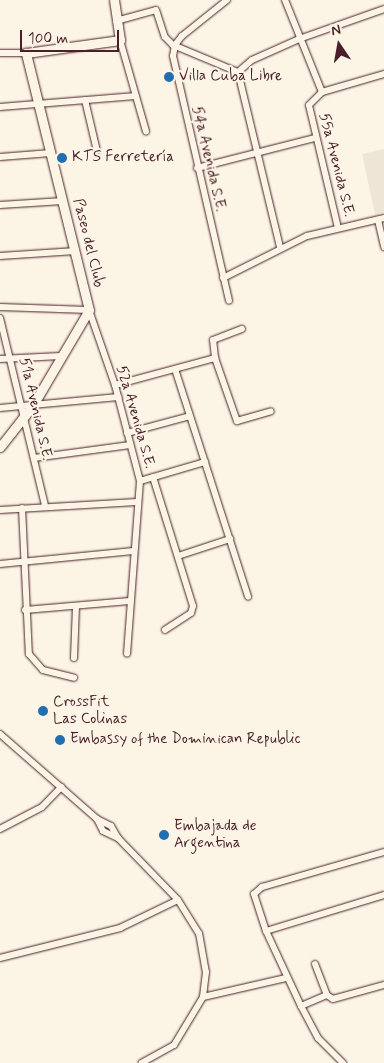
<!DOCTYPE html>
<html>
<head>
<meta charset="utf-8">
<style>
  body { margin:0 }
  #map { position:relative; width:384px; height:1063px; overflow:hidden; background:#fcf5e5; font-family:Mynerve,sans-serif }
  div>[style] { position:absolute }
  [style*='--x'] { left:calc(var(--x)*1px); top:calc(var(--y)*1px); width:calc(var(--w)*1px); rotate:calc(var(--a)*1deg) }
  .built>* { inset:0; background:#eee5d7 }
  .roads { filter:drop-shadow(0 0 1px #4a1f2b) drop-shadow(0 0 1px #4a1f2b) }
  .street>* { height:6px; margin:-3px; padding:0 3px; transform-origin:3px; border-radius:3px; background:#fcf5e5 }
  .secondary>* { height:9px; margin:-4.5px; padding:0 4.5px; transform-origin:4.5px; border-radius:4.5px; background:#fcf5e5 }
  .dots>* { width:14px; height:14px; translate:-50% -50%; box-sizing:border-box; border:2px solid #fcf5e5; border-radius:50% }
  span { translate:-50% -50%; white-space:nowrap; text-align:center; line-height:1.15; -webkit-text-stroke:4px #fcf5e5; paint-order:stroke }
  .poi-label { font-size:15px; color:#4a1f2b }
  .left { translate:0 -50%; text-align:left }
  .street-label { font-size:15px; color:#4a1f2b }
  .north { position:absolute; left:314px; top:20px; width:50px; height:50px; -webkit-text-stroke:4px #fcf5e5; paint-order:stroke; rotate:348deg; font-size:14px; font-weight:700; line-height:20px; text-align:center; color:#4a1f2b }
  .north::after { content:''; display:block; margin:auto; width:18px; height:22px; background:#4a1f2b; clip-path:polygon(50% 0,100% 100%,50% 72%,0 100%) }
  .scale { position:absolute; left:20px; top:30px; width:99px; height:22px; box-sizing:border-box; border:2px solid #4a1f2b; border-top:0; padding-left:6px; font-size:15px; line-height:18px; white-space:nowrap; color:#4a1f2b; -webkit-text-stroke:4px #fcf5e5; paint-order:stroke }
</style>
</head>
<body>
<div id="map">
  <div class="built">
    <i style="clip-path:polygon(384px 149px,384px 212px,375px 214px,362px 154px)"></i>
  </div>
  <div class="roads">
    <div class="street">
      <i style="--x:227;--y:0;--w:58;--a:141.3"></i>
      <i style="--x:182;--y:36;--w:11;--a:128"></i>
      <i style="--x:175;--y:45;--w:11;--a:100"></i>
      <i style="--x:173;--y:56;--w:251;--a:77.1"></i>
      <i style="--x:285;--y:0;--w:99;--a:68.1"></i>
      <i style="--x:116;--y:21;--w:41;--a:-15.4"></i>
      <i style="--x:156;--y:10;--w:28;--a:72"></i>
      <i style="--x:165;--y:37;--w:11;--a:45"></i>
      <i style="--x:173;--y:45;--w:70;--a:22.6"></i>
      <i style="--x:120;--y:40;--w:95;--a:74.1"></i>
      <i style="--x:0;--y:53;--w:26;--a:0"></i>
      <i style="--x:85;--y:100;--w:52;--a:76.8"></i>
      <i style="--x:0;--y:107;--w:136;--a:-4.6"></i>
      <i style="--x:0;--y:157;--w:51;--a:-4.5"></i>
      <i style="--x:197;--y:168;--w:122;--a:-14.3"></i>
      <i style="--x:0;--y:205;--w:63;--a:-3.6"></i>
      <i style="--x:378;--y:220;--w:28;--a:77"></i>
      <i style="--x:338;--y:228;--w:126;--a:-103.3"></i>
      <i style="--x:309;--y:105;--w:18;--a:-45"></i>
      <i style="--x:322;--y:92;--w:65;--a:-16.2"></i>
      <i style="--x:280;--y:247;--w:180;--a:-103.5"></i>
      <i style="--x:238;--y:72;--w:18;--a:-41"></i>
      <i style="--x:252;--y:60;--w:51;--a:-24.1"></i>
      <i style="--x:299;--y:39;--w:90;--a:-19.4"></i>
      <i style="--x:0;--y:256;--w:76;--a:-3.8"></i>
      <i style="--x:223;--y:278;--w:94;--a:-26.6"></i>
      <i style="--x:307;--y:236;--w:79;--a:-13.2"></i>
      <i style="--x:0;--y:307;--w:89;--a:1.9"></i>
      <i style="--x:89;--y:310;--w:79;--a:70.9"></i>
      <i style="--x:115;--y:385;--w:99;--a:75.4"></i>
      <i style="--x:140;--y:481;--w:173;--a:94.3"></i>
      <i style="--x:0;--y:318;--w:193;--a:76.5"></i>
      <i style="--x:215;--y:358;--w:67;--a:70.8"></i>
      <i style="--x:237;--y:421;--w:35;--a:-16"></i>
      <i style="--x:0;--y:359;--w:61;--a:-2.8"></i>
      <i style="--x:175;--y:369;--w:239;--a:72.2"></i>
      <i style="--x:115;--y:385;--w:104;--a:-15.1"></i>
      <i style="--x:215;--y:358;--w:18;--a:-96"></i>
      <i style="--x:213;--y:340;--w:31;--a:-21"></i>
      <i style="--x:0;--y:408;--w:119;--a:-5.3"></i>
      <i style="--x:127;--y:433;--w:65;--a:-15.1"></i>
      <i style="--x:34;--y:458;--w:97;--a:-7.7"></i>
      <i style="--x:153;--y:477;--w:135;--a:72.8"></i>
      <i style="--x:193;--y:606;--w:7;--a:106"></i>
      <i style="--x:191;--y:613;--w:31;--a:147"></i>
      <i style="--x:140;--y:481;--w:68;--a:-16.3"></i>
      <i style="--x:22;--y:508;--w:146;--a:87.3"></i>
      <i style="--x:29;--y:654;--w:21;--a:49"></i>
      <i style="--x:43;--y:670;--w:32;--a:14"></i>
      <i style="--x:0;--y:510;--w:137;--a:-3.3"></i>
      <i style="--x:178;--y:556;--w:55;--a:-18.1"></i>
      <i style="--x:0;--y:564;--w:134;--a:-5.6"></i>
      <i style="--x:25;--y:610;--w:105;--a:-4.9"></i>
      <i style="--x:74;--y:658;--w:51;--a:-87.8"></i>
      <i style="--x:0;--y:734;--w:129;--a:41.2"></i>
      <i style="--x:97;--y:819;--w:16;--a:27"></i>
      <i style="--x:111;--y:826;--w:14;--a:60"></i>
      <i style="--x:118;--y:838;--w:86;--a:45.9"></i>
      <i style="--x:178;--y:900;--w:39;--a:58"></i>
      <i style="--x:199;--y:933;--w:40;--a:80"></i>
      <i style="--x:206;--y:972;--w:25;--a:97"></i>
      <i style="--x:203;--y:997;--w:56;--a:121.1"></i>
      <i style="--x:174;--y:1045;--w:37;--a:151"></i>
      <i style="--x:97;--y:819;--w:13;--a:63"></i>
      <i style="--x:103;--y:831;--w:17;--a:25"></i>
      <i style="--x:0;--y:829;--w:47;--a:-27.6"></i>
      <i style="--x:42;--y:807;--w:28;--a:-46"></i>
      <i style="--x:266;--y:931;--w:123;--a:-17"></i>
      <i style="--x:0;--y:958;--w:124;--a:-14"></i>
      <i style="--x:120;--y:928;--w:64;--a:-25.8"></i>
      <i style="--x:315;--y:964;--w:33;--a:69"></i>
      <i style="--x:327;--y:995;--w:7;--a:34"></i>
      <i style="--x:333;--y:999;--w:53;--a:-15.4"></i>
      <i style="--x:203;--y:997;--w:85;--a:-12.9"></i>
      <i style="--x:301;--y:1006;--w:28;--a:-23"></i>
      <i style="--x:343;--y:1063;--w:35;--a:-135"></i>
      <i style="--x:318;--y:1038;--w:36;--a:-118"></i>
      <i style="--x:301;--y:1006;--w:83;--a:-115"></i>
      <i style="--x:266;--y:931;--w:39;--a:-108"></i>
      <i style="--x:254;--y:894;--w:11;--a:-41"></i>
      <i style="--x:262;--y:887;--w:127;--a:-16"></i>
    </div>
    <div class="secondary">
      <i style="--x:0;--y:447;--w:53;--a:-51.8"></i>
      <i style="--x:33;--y:405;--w:110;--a:-59.5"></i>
      <i style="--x:89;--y:310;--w:265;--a:-103.8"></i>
      <i style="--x:26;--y:53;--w:95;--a:-7.9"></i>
      <i style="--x:120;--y:40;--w:40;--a:-98.5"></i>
    </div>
  </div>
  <div class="dots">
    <i style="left:169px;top:77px;background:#1f6fb2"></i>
    <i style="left:62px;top:158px;background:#1f6fb2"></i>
    <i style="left:43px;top:711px;background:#1f6fb2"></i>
    <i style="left:60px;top:740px;background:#1f6fb2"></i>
    <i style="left:164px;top:835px;background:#1f6fb2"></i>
  </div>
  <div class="poi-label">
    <span class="left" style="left:179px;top:77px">Villa Cuba Libre</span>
    <span class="left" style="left:72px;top:158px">KTS Ferretería</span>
    <span class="left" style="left:53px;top:711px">CrossFit<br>Las Colinas</span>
    <span class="left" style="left:70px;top:740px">Embassy of the Dominican Republic</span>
    <span class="left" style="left:174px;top:835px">Embajada de<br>Argentina</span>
  </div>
  <div class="street-label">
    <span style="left:208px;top:159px;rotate:77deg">54a Avenida S.E.</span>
    <span style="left:336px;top:165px;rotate:76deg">55a Avenida S.E.</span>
    <span style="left:88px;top:243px;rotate:76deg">Paseo del Club</span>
    <span style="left:35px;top:409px;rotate:77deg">51a Avenida S.E.</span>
    <span style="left:135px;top:417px;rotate:74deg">52a Avenida S.E.</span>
  </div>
  <div class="north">N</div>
  <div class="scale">100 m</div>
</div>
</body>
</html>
